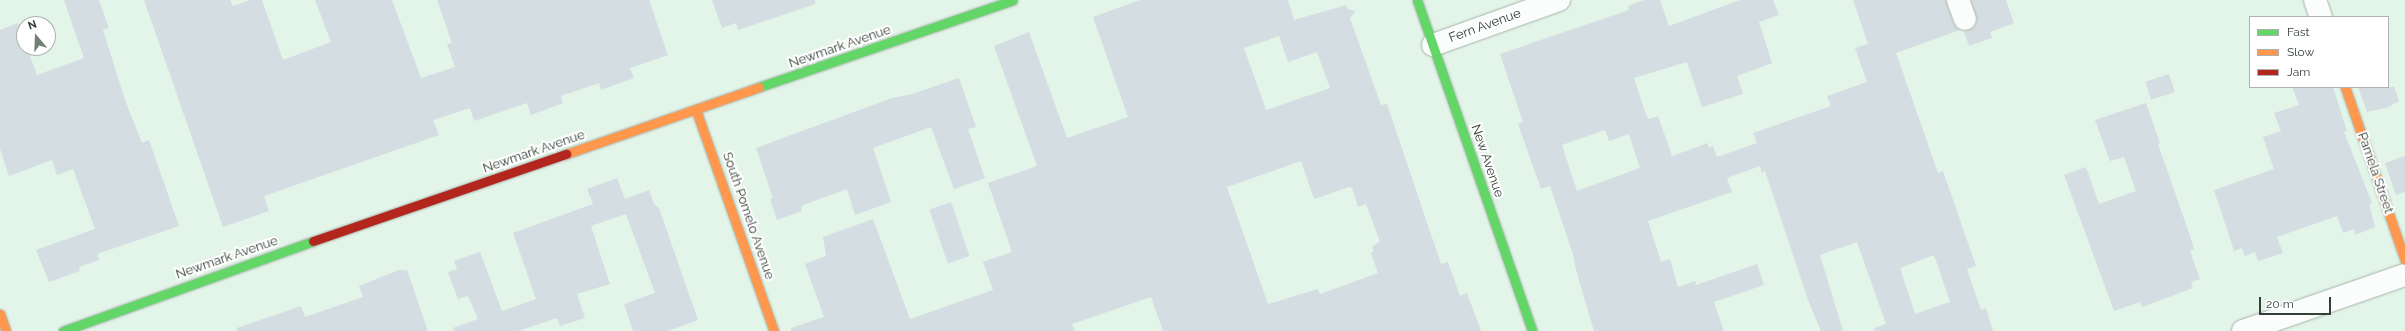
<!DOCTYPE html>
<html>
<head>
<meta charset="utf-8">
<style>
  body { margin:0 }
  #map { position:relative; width:2405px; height:331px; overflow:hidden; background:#e3f4e8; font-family:Raleway,sans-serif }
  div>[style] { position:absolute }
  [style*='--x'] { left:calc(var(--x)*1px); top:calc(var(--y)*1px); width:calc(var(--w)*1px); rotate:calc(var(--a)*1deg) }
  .building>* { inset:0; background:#d4dde2; transform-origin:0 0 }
  .roads { filter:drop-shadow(0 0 1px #a7b4ab) drop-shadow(0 0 1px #a7b4ab) }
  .street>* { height:22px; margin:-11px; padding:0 11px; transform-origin:11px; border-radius:11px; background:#fbfdfc }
  .fast>* { height:9px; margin:-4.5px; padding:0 4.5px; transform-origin:4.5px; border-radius:4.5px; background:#63d668 }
  .slow>* { height:9px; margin:-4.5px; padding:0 4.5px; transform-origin:4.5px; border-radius:4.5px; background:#ff974d }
  .jam>* { height:9px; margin:-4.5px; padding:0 4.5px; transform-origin:4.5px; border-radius:4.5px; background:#b3261e }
  span { translate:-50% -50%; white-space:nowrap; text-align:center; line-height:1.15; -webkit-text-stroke:4px #fff; paint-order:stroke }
  .street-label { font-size:13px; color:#333f37 }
  .legend { position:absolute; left:2249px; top:16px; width:140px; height:72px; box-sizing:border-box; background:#fff; border:1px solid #adb2af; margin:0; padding:5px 7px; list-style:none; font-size:12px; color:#333f37 }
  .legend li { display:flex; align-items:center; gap:8px; height:20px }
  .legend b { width:20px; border:1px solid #adb2af }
  .north { position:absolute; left:16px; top:16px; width:40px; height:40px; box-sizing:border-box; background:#fff; border:1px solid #adb2af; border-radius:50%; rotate:341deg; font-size:11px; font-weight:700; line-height:16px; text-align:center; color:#333f37 }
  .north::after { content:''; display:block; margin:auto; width:14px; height:18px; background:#717e75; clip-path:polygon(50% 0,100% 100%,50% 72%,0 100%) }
  .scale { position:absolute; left:2259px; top:297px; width:72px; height:18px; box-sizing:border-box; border:2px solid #333f37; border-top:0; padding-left:5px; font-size:12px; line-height:14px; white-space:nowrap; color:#333f37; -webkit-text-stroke:3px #fff; paint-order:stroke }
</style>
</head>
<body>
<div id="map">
  <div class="building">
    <i style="clip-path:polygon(64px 0,99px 0,109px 28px,103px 30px,125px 100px,142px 143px,149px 140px,179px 226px,97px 254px,99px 260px,79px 267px,80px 271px,49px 282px,36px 250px,95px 229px,73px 169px,57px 175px,52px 160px,9px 176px,0 149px,0 30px,18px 23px,24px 48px,27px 48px,37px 75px,84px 58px)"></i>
    <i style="clip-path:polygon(144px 0,230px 0,233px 6px,250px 0,262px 0,283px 60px,331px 42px,315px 0,392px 0,421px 78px,455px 67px,447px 44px,452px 43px,437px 0,649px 0,668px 55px,630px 68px,634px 78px,601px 90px,599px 83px,561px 96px,563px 103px,531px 115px,527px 103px,474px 121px,470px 108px,433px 120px,439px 135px,264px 196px,269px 211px,223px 227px)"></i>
    <i style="clip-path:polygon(712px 0,815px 0,815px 4px,738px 30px,736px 23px,722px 28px)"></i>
    <i style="clip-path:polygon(evenodd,1140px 0,1288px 0,1294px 20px,1346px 5px,1347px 9px,1356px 11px,1350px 18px,1381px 105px,1387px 104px,1441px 264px,1448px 262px,1460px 296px,1467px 293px,1481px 331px,1163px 331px,1151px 297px,1072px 324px,1075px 331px,791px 331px,791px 328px,824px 317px,805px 264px,826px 256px,823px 237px,873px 219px,910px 319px,993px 290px,983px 262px,1012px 252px,988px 183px,1037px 166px,994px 46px,1029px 32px,1067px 138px,1128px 117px,1093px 17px,1140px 0,1279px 36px,1288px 62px,1317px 52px,1330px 88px,1266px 110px,1244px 48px,1279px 36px,1140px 0,1301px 161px,1314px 199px,1349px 187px,1352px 188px,1358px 207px,1366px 204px,1380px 242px,1372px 246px,1374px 251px,1371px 253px,1378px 273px,1320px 294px,1318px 289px,1268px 304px,1227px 187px,1301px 161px)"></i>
    <i style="clip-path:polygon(evenodd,1644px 0,1660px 0,1669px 26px,1740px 0,1773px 0,1779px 15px,1759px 22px,1772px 63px,1737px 76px,1743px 94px,1702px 107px,1687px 62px,1634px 78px,1646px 115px,1649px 119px,1658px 116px,1672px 156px,1708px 143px,1709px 148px,1713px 146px,1717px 157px,1757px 143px,1753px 133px,1831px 106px,1827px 96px,1867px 82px,1855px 48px,1868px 44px,1853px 0,1946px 0,1953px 23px,1960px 30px,1896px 53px,1938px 173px,1943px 171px,1976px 266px,1967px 269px,1981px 310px,1986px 308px,1993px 331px,1875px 331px,1874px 328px,1886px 324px,1857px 242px,1820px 255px,1843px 331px,1821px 331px,1808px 300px,1765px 171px,1762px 173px,1760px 166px,1727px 178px,1732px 192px,1648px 221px,1661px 262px,1670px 259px,1678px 287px,1695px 281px,1696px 285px,1757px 264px,1764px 285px,1714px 302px,1724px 331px,1594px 331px,1576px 270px,1573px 254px,1550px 186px,1541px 189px,1518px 124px,1523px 122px,1500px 54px,1629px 10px,1628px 6px,1644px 0,1605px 130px,1609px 141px,1629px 134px,1640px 168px,1577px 191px,1562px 145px,1605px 130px,1644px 0,1934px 255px,1950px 302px,1915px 314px,1900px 268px,1934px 255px)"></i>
    <i style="clip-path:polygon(1971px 0,2006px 0,2014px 23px,1990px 32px,1992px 38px,1969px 46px,1964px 31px,1974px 27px,1977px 21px)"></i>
    <i style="left:2169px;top:74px;width:19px;height:25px;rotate:72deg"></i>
    <i style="clip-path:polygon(959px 78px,976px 127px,968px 129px,985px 178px,954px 189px,931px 127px,873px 148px,891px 202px,855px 215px,847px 189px,801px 206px,802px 211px,777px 220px,770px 199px,773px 198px,756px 148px,892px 98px,912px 94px)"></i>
    <i style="clip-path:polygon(2292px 87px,2333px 87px,2347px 131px,2344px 132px,2372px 203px,2369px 204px,2375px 227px,2355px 235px,2354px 229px,2343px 233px,2337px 216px,2277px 237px,2283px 253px,2258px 261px,2255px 252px,2245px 256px,2242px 248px,2234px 251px,2214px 190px,2274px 169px,2263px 137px,2281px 131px,2274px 113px,2299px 105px)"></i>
    <i style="clip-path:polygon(2358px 87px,2394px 87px,2399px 101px,2386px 108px,2367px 112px)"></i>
    <i style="clip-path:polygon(2146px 103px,2160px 143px,2158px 144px,2190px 236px,2194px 249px,2190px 251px,2200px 279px,2191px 282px,2193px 288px,2142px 307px,2140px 302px,2114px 311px,2064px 175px,2086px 167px,2099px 204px,2136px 191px,2124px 157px,2110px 161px,2095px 120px)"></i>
    <i style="clip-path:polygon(2405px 156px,2405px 192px,2396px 195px,2385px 163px)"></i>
    <i style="clip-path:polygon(617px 178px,625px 199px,649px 190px,654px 204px,659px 208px,698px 320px,668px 331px,633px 331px,624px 304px,655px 293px,626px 214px,591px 226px,610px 284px,577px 294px,585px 318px,560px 326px,557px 318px,518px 331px,454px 331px,453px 328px,478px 319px,468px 296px,458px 299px,448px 272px,457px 269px,454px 261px,480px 252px,502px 311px,536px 299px,513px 233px,593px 204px,587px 189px)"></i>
    <i style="left:951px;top:202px;width:57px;height:23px;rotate:71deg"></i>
    <i style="clip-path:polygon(399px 270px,407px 270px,428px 331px,237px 331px,237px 328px,301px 306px,305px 317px,363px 297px,359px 286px)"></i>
  </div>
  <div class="roads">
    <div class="street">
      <i style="--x:1958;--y:0;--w:20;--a:70"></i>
      <i style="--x:2315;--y:0;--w:18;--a:71"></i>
      <i style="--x:1433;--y:45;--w:134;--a:-19.7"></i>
      <i style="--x:2243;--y:331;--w:171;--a:-19.1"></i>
    </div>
    <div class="fast">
      <i style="--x:1417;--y:0;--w:350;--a:70.8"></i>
      <i style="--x:759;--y:87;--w:268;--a:-18.9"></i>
      <i style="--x:63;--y:331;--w:266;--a:-19.8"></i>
    </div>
    <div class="slow">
      <i style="--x:2345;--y:87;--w:183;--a:70.9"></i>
      <i style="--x:696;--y:110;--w:234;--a:70.6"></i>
      <i style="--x:566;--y:154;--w:204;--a:-19.1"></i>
      <i style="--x:0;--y:314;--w:18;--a:71"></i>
    </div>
    <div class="jam">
      <i style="--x:313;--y:241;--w:268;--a:-19"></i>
    </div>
  </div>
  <div class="street-label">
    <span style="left:1485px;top:26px;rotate:-20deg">Fern Avenue</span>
    <span style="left:840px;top:47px;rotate:-19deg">Newmark Avenue</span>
    <span style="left:534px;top:152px;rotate:-19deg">Newmark Avenue</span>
    <span style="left:1487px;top:161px;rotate:71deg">New Avenue</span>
    <span style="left:2375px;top:173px;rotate:71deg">Pamela Street</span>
    <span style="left:748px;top:216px;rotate:71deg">South Pomelo Avenue</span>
    <span style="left:227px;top:258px;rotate:-19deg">Newmark Avenue</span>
  </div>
  <ul class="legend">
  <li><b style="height:5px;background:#63d668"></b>Fast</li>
  <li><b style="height:5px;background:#ff974d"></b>Slow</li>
  <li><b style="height:5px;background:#b3261e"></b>Jam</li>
  </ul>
  <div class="north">N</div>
  <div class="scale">20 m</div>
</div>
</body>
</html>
